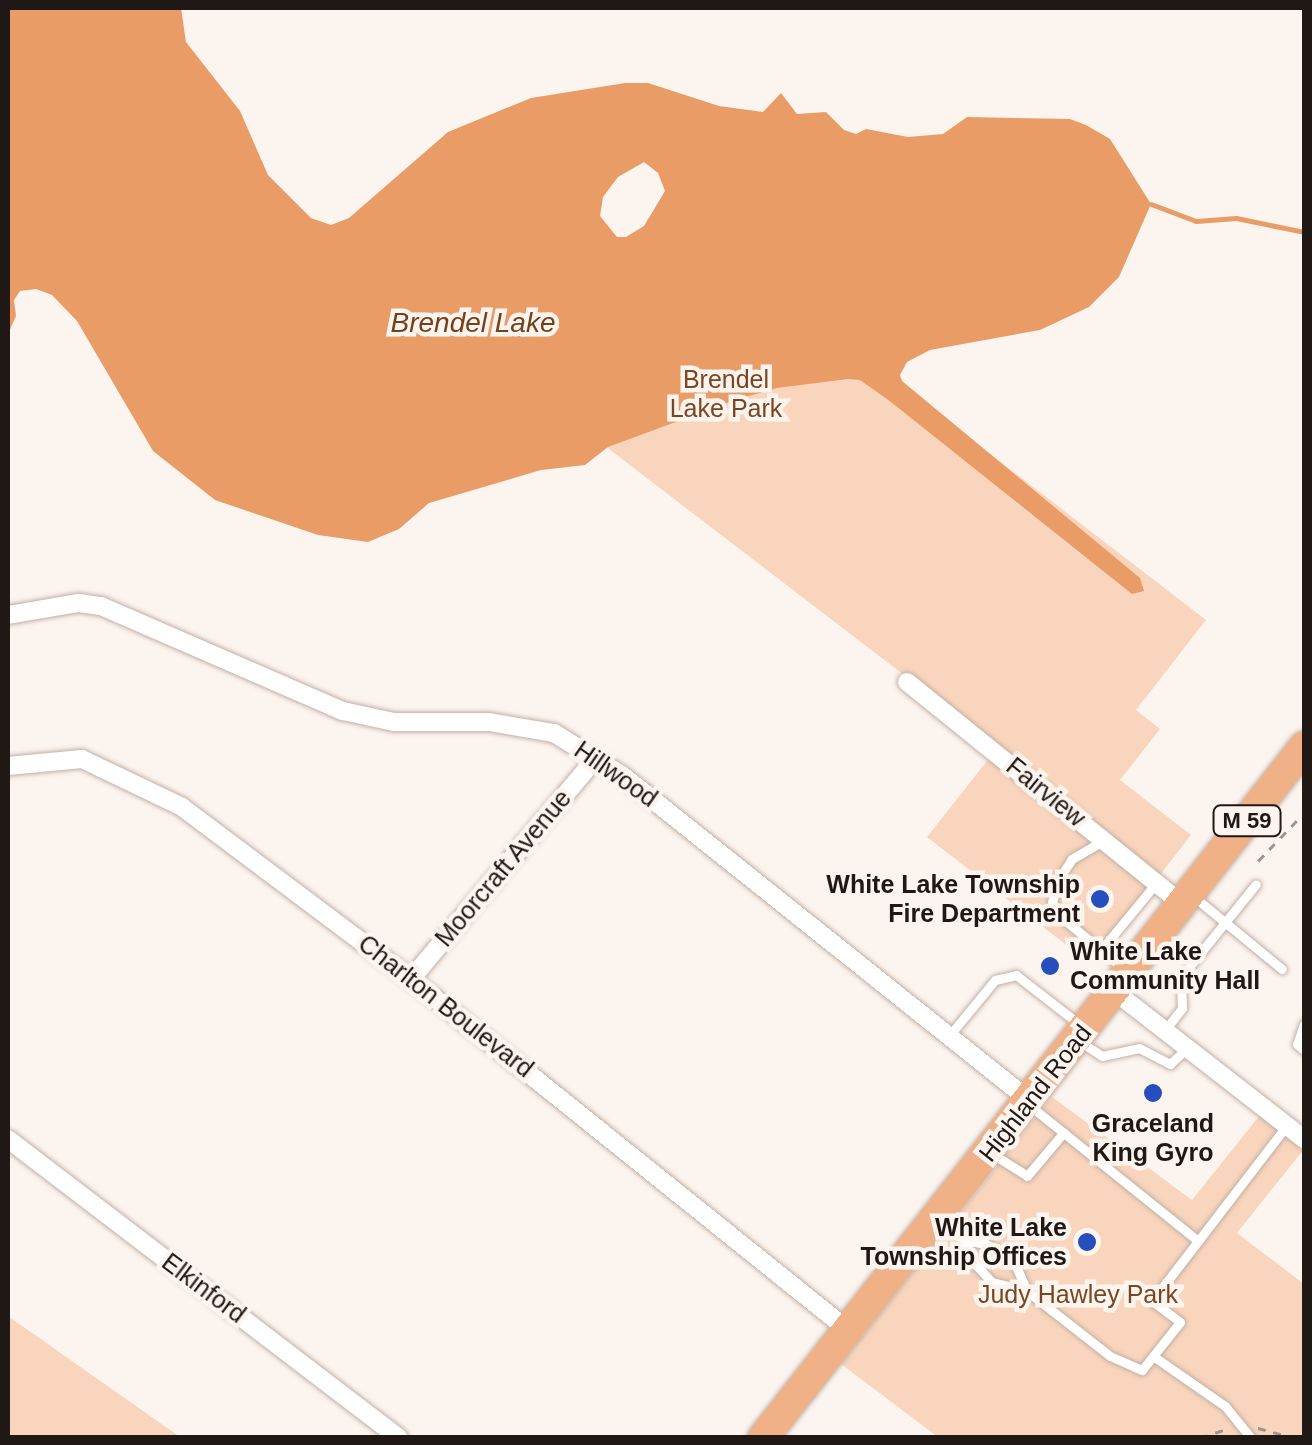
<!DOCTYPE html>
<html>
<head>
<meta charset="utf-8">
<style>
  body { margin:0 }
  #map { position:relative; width:1312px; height:1445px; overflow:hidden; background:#fcf4ef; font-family:Helvetica,sans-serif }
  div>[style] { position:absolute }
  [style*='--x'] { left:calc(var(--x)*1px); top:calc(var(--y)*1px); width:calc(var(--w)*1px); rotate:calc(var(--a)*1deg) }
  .green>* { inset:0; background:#fad5bd }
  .water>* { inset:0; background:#ea9c66 }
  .stream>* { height:5px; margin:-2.5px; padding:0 2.5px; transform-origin:2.5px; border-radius:2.5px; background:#ea9c66 }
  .path>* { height:2.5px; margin-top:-1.25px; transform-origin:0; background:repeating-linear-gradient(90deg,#9d9591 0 8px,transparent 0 16px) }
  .roads { filter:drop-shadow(0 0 2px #c2b0a4) drop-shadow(0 0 2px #c2b0a4) }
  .lane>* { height:9px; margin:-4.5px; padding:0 4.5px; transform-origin:4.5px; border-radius:4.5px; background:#fff }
  .street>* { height:18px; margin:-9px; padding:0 9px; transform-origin:9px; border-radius:9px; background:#fff }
  .highway>* { height:30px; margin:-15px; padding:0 15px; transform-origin:15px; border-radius:15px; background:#f1b186 }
  .dots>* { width:28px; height:28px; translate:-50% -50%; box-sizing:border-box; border:5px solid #fcf4ef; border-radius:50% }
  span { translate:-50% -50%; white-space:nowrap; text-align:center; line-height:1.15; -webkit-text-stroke:9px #fcf4ef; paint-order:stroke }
  .shield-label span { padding:2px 8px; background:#fcf4ef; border:2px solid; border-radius:8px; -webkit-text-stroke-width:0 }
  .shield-label { font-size:22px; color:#1f1814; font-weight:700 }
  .park-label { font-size:25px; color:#7a4620 }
  .street-label { font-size:25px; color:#1f1814 }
  .poi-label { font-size:25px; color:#1f1814; font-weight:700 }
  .right { translate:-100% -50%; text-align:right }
  .left { translate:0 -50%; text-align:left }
  .water-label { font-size:28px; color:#74411a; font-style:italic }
  .frame { position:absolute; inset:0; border:10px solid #1f1814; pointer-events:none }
</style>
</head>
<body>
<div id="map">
  <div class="green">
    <i style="clip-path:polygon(699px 230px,1206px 620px,1136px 710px,1160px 729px,1120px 780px,1191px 835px,1091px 964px,927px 837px,998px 747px,558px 410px)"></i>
    <i style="clip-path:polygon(1052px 1097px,1192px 1200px,1260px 1115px,1304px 1149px,1237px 1233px,1304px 1284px,1304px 1437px,938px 1437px,841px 1364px)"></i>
    <i style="clip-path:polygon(8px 1316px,180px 1437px,8px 1437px)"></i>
  </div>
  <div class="water">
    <i style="clip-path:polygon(evenodd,8px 8px,181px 8px,186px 42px,240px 111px,268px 175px,311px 218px,331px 225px,349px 218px,448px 132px,531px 98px,625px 83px,648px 83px,719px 106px,763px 112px,781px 93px,797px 114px,826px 112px,844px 130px,856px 134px,866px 129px,908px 137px,943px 134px,967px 117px,1070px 119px,1086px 125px,1110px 139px,1151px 204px,1119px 277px,1089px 307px,1040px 330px,930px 350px,907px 362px,900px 375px,902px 381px,1140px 578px,1144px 591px,1132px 594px,891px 402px,860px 380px,848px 379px,777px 388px,738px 399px,608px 447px,585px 465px,541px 470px,429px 503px,399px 529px,368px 542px,318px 535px,215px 500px,153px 451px,77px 321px,52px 295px,36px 289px,20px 291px,14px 300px,16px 316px,8px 334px,8px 8px,644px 162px,658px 173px,665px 191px,644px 226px,626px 237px,617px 237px,600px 216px,603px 197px,618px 177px,644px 162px)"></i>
  </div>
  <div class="stream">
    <i style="--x:1151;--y:204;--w:48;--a:20.7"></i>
    <i style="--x:1196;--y:221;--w:40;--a:-4.3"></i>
    <i style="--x:1236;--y:218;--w:69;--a:11.6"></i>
  </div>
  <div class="path">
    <i style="--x:1258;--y:861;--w:66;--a:-46.2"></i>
    <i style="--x:1258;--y:1428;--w:39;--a:15"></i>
    <i style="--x:1200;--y:1438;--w:28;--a:-19"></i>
  </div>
  <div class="roads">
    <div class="lane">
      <i style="--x:1101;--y:842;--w:34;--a:150"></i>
      <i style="--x:1072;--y:859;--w:25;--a:124"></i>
      <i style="--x:1058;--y:880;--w:23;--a:105"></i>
      <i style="--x:1052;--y:902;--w:17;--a:59"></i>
      <i style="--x:1061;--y:917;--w:83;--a:39.6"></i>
      <i style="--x:1193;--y:896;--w:115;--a:39.4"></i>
      <i style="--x:1101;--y:950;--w:87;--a:-50.6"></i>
      <i style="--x:1304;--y:1024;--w:21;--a:109"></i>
      <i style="--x:1297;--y:1044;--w:9;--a:41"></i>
      <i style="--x:1165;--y:1030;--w:28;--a:-52"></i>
      <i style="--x:1182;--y:1008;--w:31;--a:-92"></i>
      <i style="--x:1181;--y:977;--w:119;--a:-51.1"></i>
      <i style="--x:949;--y:1036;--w:72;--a:-50.6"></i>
      <i style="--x:995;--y:980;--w:22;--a:-13"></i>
      <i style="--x:1016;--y:975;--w:80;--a:37.9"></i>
      <i style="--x:1079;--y:1041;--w:27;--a:33"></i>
      <i style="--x:1102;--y:1056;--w:38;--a:-12"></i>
      <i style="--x:1139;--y:1048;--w:35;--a:27"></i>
      <i style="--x:1170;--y:1064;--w:23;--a:-43"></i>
      <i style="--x:1029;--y:1105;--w:217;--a:38.8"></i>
      <i style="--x:994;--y:1155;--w:39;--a:32"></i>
      <i style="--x:1027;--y:1176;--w:57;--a:-49.9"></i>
      <i style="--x:938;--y:1221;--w:32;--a:36"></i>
      <i style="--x:964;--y:1240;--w:28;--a:64"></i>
      <i style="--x:976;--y:1265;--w:23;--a:47"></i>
      <i style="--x:992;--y:1282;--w:36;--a:14"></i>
      <i style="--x:1027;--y:1291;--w:34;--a:-114"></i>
      <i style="--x:1013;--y:1260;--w:31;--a:-149"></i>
      <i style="--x:986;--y:1244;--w:22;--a:-170"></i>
      <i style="--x:1027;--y:1291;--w:105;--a:38.1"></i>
      <i style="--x:1110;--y:1356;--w:35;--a:24"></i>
      <i style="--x:1142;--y:1370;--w:61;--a:-51.6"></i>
      <i style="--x:1180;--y:1322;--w:35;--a:-143"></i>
      <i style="--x:1152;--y:1301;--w:222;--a:-52.5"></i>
      <i style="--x:1153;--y:1356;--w:88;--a:34.8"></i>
      <i style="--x:1225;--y:1406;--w:41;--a:50.9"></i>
    </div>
    <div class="street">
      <i style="--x:8;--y:615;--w:72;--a:-9.6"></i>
      <i style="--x:79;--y:603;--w:22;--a:8"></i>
      <i style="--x:101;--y:606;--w:264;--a:23.5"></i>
      <i style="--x:343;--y:711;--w:52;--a:12.2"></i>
      <i style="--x:394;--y:722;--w:95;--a:0"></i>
      <i style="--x:489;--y:722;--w:66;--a:9.6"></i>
      <i style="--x:554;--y:733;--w:81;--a:31.9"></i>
      <i style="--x:623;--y:776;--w:519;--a:38.59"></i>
      <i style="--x:907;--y:682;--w:353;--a:38.9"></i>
      <i style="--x:8;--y:766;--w:74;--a:-5.4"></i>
      <i style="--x:82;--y:759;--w:111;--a:25.6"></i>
      <i style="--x:182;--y:807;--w:286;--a:36.9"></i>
      <i style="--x:411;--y:979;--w:561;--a:38.77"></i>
      <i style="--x:411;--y:979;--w:288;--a:-50.1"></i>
      <i style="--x:1114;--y:991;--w:241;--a:37.9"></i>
      <i style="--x:8;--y:1139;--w:492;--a:37.4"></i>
    </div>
    <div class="highway">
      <i style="--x:763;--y:1438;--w:878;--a:-51.94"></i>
    </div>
  </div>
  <div class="dots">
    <i style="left:1100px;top:899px;background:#274ebd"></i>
    <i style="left:1050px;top:966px;background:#274ebd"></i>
    <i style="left:1153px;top:1093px;background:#274ebd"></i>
    <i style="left:1087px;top:1242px;background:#274ebd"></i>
  </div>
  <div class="shield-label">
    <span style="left:1247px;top:821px">M 59</span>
  </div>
  <div class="park-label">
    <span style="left:726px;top:394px">Brendel<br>Lake Park</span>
    <span style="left:1078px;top:1294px">Judy Hawley Park</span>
  </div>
  <div class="street-label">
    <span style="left:616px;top:774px;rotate:35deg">Hillwood</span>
    <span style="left:1046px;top:792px;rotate:39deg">Fairview</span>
    <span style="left:503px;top:868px;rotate:-50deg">Moorcraft Avenue</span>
    <span style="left:446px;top:1006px;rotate:38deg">Charlton Boulevard</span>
    <span style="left:1035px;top:1093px;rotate:-52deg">Highland Road</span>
    <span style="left:204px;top:1288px;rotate:37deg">Elkinford</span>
  </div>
  <div class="poi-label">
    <span class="right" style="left:1080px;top:899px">White Lake Township<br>Fire Department</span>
    <span class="left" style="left:1070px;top:966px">White Lake<br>Community Hall</span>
    <span style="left:1153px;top:1138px">Graceland<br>King Gyro</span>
    <span class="right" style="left:1067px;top:1242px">White Lake<br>Township Offices</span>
  </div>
  <div class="water-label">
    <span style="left:473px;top:323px">Brendel Lake</span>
  </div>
  <div class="frame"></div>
</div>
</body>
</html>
